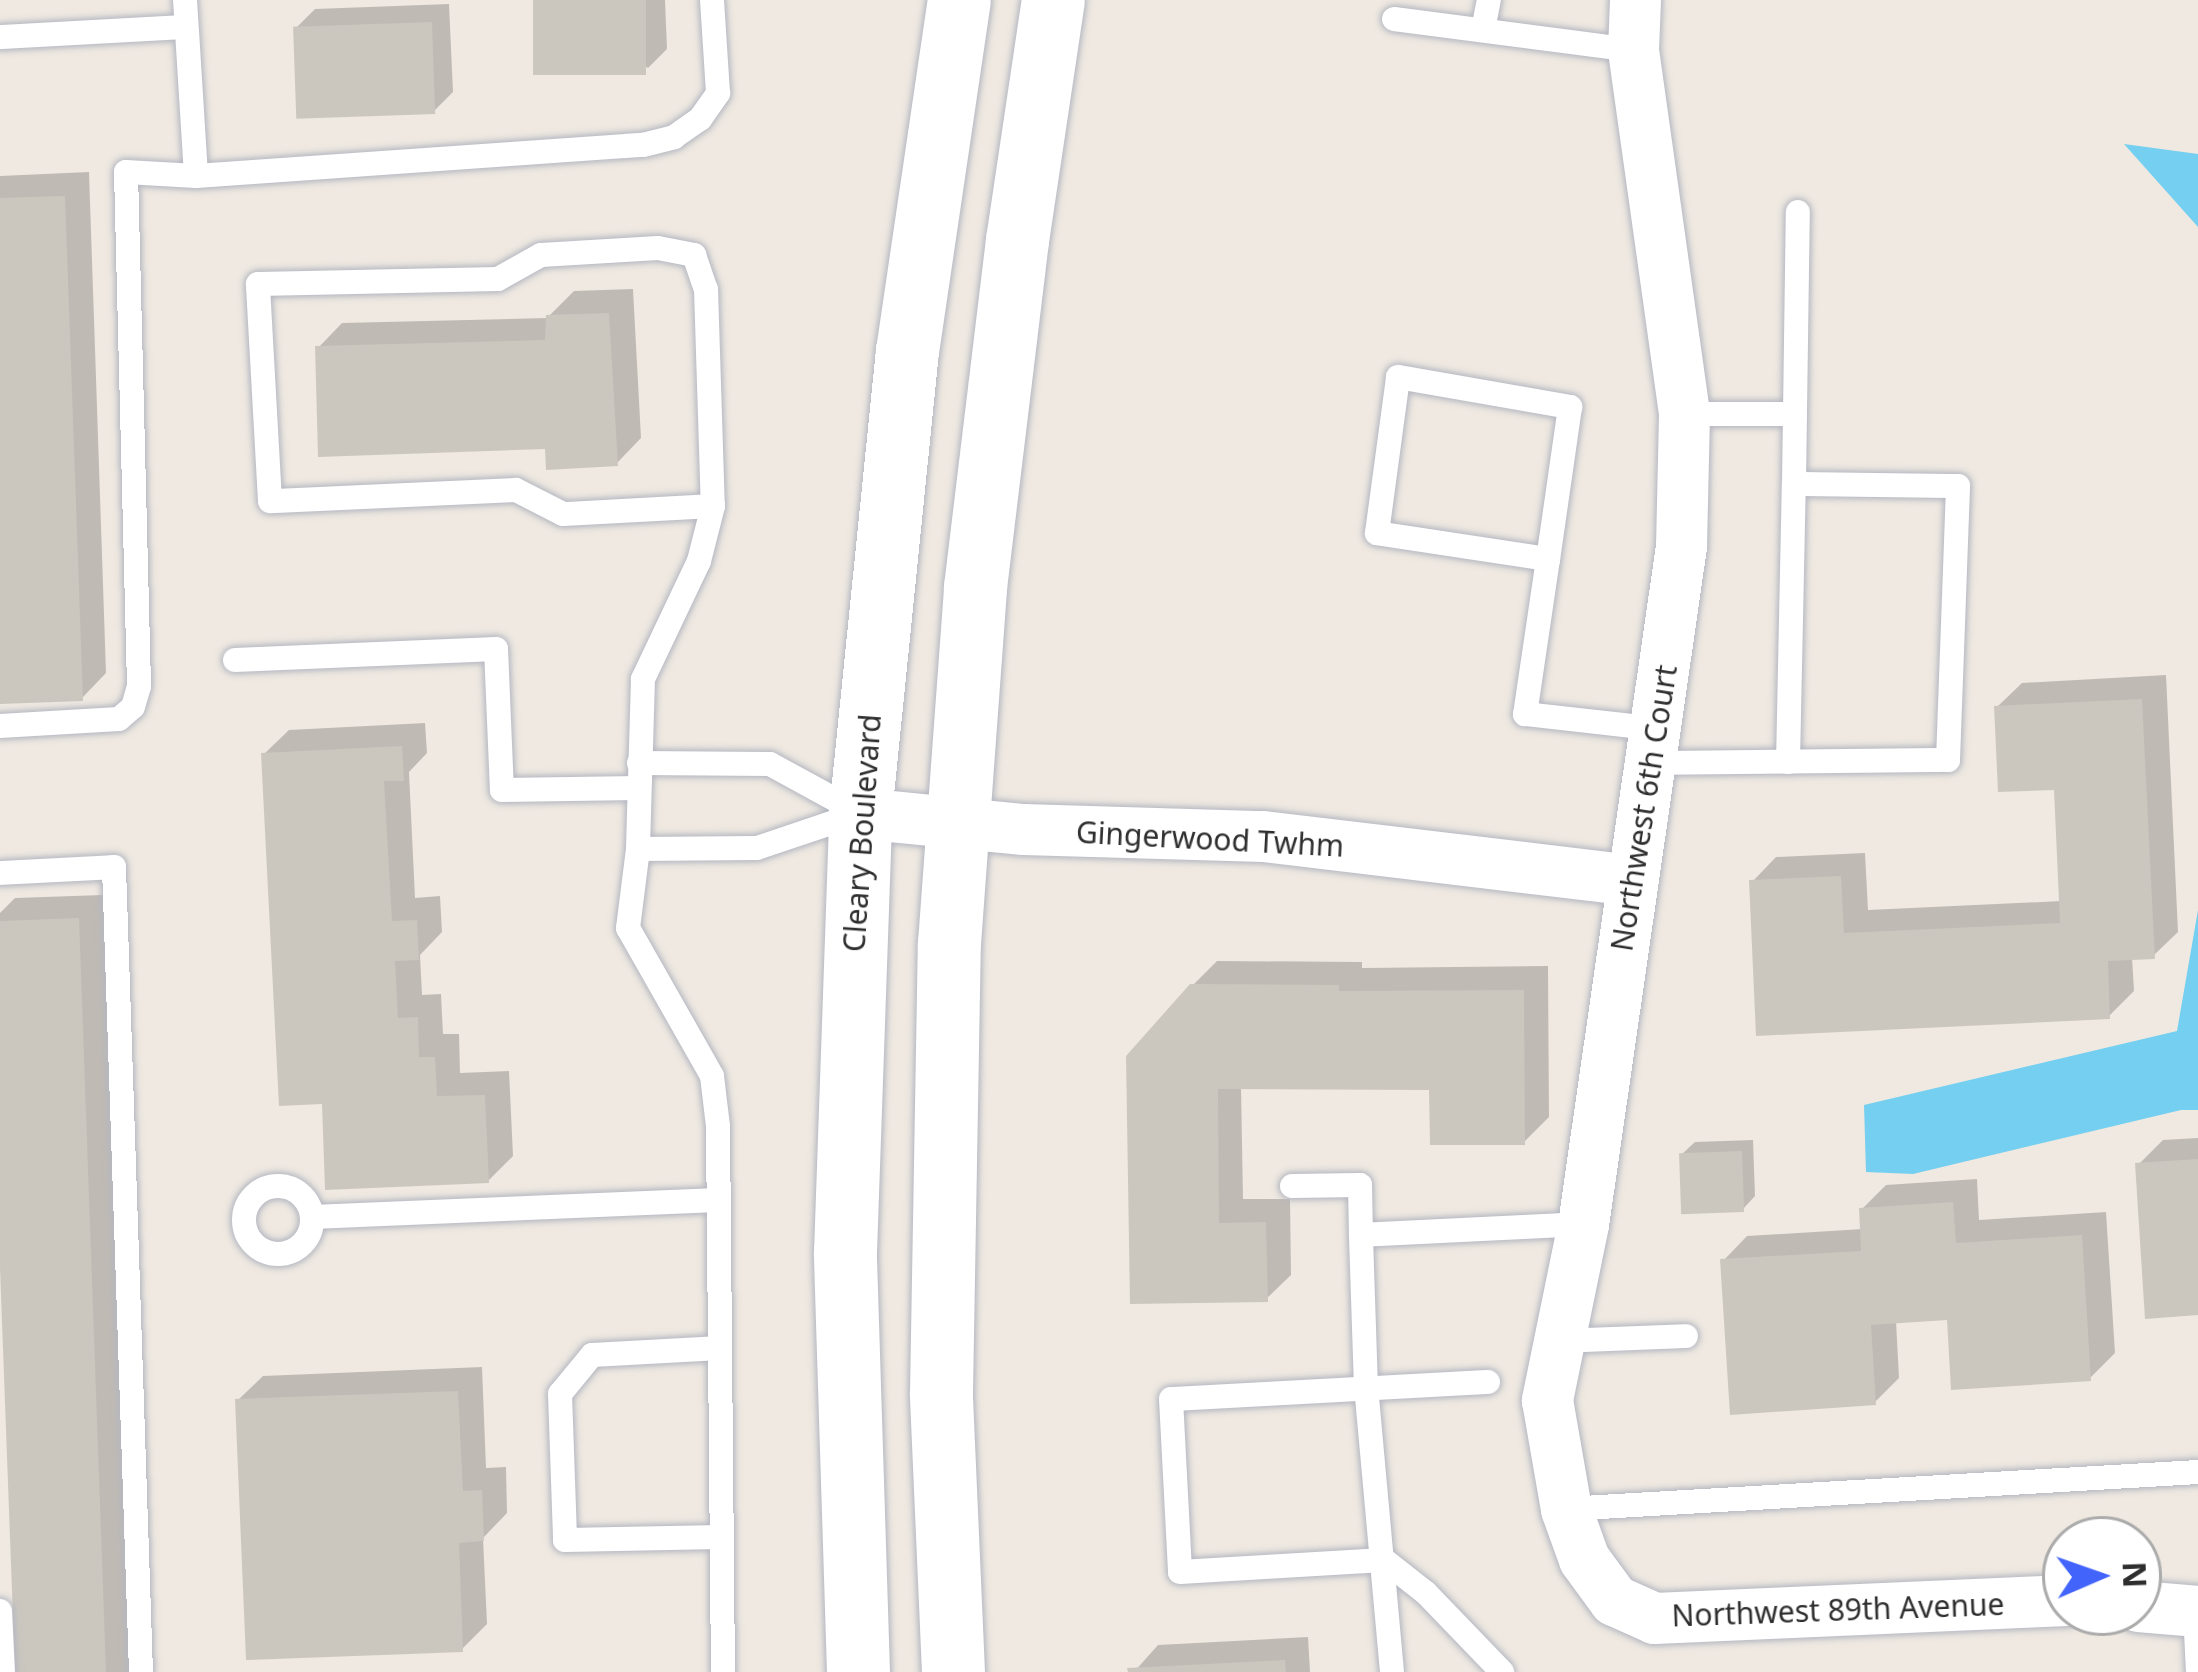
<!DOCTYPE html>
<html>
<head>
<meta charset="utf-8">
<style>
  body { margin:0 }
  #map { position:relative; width:2198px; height:1672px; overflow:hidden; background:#efe9e1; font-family:"Noto Sans",sans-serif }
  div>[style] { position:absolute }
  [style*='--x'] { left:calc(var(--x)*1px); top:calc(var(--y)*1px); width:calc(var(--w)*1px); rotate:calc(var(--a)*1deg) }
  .water>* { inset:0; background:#75cff0 }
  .shadow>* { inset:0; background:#0003 }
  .building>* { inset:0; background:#cbc7bf; transform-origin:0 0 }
  .roads { filter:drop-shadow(0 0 3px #b4b7c1) drop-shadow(0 0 3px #b4b7c1) }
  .service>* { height:24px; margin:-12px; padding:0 12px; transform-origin:12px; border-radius:12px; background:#fff }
  .service>.ring { margin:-12px; padding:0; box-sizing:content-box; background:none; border:24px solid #fff; border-radius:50% }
  .minor>* { height:51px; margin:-25.5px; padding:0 25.5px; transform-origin:25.5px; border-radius:25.5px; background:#fff }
  .tertiary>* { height:63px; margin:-31.5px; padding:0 31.5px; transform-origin:31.5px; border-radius:31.5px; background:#fff }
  span { translate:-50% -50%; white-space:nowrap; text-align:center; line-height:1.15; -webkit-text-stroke:9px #fff; paint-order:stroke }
  .street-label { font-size:30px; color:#2e2e2e }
  .north { position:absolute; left:2042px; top:1516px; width:120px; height:120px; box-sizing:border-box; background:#fff; border:3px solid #ababab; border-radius:50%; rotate:88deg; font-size:33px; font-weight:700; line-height:48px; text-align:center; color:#2e2e2e }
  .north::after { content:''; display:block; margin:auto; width:42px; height:54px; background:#4264fb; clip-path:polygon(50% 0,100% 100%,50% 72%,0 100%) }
</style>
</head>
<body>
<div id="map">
  <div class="water">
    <i style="clip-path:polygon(2124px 144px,2198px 154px,2198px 227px)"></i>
    <i style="clip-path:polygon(2198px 910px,2198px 1110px,2181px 1110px,1913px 1174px,1866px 1172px,1864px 1105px,2177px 1031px)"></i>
  </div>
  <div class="shadow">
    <i style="clip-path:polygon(536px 0,665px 0,667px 49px,648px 68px)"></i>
    <i style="clip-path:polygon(449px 4px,453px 92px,434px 111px,296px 28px,315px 9px)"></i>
    <i style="clip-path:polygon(89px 172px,106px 673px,82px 698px,0 701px,0 176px)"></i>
    <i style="clip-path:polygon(633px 289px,641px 438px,617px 463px,548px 446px,318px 348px,342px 323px,547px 318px,574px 291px)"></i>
    <i style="clip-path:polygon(2166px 675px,2178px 932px,2153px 956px,2132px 957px,2134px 991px,2109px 1016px,1759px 1033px,1752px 882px,1776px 857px,1865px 853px,1868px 910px,2062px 901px,2057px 787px,1997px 707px,2022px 683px)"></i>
    <i style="clip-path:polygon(425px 723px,427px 753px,409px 772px,415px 898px,440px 896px,442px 932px,420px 955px,422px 995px,441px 994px,443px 1034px,459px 1034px,460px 1073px,509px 1071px,513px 1156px,488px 1181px,324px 1101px,264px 754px,289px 730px)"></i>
    <i style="clip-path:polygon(103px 895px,131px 1672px,18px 1672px,0 1185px,0 913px,15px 898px)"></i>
    <i style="clip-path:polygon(1217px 961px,1362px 962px,1362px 968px,1548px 966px,1549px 1117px,1524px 1142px,1432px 1087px,1241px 1086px,1243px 1199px,1290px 1199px,1291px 1275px,1266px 1299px,1133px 1301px,1192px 986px)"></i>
    <i style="clip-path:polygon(2198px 1138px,2198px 1312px,2138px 1165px,2163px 1140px)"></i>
    <i style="clip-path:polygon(1753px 1140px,1755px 1196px,1743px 1209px,1682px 1154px,1695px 1142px)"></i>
    <i style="clip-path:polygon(1977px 1179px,1979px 1220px,2106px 1212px,2115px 1353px,2090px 1378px,1950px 1317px,1896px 1321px,1899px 1378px,1875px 1402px,1723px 1261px,1747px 1236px,1863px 1229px,1862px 1209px,1886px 1185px)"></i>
    <i style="clip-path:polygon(482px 1367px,486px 1468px,506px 1467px,507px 1513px,483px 1538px,487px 1624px,462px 1649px,238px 1400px,263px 1376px)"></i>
    <i style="clip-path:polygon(1308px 1637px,1310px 1672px,1134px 1672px,1158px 1645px)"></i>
  </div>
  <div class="building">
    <i style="left:533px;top:0;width:113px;height:75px"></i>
    <i style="left:432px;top:22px;width:92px;height:139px;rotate:88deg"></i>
    <i style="clip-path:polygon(65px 196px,83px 701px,0 704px,0 198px)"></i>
    <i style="clip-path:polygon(609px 313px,618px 466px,546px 470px,545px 449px,318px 457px,315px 346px,545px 340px,546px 315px)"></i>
    <i style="clip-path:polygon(2142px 699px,2155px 959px,2108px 961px,2110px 1019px,1756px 1036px,1749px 880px,1841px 876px,1844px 933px,2060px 923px,2054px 790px,1998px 792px,1994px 706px)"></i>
    <i style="clip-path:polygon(402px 746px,404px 781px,384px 781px,392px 921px,417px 920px,419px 960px,395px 961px,398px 1018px,418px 1017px,419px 1057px,435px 1057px,437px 1096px,485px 1095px,489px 1183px,325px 1190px,322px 1104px,279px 1106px,261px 753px)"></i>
    <i style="clip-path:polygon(79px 918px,106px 1672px,15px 1672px,0 1268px,0 921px)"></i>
    <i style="clip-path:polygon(1190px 984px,1339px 985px,1339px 991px,1524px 990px,1525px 1145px,1430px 1145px,1429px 1090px,1218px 1089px,1219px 1223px,1266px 1222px,1268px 1302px,1130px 1304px,1126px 1056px)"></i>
    <i style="left:1742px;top:1151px;width:61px;height:63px;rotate:88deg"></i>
    <i style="clip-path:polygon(2198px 1159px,2198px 1315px,2145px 1319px,2135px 1163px)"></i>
    <i style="clip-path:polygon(1953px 1202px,1956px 1243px,2082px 1235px,2091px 1381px,1951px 1390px,1947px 1320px,1871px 1325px,1876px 1405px,1730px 1415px,1720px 1259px,1861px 1251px,1859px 1208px)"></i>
    <i style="clip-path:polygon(458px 1391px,463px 1491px,482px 1490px,484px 1541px,459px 1543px,463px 1652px,246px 1660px,235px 1399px)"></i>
    <i style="clip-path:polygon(1285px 1660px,1286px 1672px,1128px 1672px,1127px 1668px)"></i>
  </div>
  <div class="roads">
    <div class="service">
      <i style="--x:185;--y:0;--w:176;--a:86.4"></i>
      <i style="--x:1394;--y:19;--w:241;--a:7.4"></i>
      <i style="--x:1483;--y:30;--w:31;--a:-79"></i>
      <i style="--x:0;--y:37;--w:186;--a:-3.1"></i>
      <i style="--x:1684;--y:414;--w:111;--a:0"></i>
      <i style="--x:713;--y:506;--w:150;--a:176.9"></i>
      <i style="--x:563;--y:514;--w:53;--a:-152.9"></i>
      <i style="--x:516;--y:490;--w:246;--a:177.4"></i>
      <i style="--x:270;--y:501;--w:217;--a:-93.2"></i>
      <i style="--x:258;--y:284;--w:240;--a:-1.2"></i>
      <i style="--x:498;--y:279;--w:49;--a:-29.2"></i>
      <i style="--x:541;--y:255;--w:117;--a:-3.4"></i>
      <i style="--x:658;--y:248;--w:37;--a:11"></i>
      <i style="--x:694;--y:255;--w:36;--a:71"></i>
      <i style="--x:706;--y:289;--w:217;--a:88.2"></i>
      <i style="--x:713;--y:506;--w:57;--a:104.3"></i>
      <i style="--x:699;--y:561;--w:131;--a:115.4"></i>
      <i style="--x:643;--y:679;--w:170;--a:91.7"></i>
      <i style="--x:638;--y:849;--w:80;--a:97.2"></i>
      <i style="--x:628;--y:928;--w:170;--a:60.4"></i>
      <i style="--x:712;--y:1076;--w:50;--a:83.2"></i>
      <i style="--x:718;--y:1126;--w:546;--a:89.48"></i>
      <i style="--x:1548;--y:559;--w:173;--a:-171.4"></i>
      <i style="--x:1377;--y:533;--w:157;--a:-82.3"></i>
      <i style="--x:1398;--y:377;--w:175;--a:9.9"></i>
      <i style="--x:1570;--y:407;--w:154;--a:98.2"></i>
      <i style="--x:1548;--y:559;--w:157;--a:98.4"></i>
      <i style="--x:1525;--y:714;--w:134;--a:6.4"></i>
      <i style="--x:235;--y:660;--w:261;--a:-2.4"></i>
      <i style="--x:496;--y:649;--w:141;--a:87.6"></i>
      <i style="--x:502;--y:790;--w:136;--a:-0.8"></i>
      <i style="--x:0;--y:726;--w:119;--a:-3.4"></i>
      <i style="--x:119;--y:719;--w:18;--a:-41"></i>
      <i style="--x:133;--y:707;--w:22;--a:-74"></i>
      <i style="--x:139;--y:686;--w:514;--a:-91.45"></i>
      <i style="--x:126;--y:172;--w:70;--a:3.3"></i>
      <i style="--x:196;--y:176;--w:448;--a:-4"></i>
      <i style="--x:643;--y:145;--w:32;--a:-14"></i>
      <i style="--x:674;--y:137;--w:32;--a:-35"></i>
      <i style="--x:700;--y:119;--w:32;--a:-55"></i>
      <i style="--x:718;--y:93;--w:93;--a:-93.7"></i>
      <i style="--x:1788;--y:762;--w:278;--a:-88.8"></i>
      <i style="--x:639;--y:763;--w:131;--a:0.4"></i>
      <i style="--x:770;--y:764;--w:100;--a:28.6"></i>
      <i style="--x:1654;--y:763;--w:294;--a:-0.6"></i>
      <i style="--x:1948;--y:760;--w:274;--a:-87.9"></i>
      <i style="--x:1958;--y:486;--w:164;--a:-179.3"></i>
      <i style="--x:1794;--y:484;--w:272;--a:-89.2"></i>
      <i style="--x:638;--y:849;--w:119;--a:-0.5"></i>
      <i style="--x:757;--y:848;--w:107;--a:-18.6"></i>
      <i style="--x:0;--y:873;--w:114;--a:-3"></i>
      <i style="--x:114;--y:867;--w:805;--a:88.08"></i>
      <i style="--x:1292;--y:1186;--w:68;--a:-0.8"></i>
      <i style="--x:1360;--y:1185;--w:50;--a:88.9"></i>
      <i class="ring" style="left:244px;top:1186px;width:44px;height:44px"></i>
      <i style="--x:312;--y:1217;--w:406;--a:-2.4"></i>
      <i style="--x:1558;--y:1341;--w:128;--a:-2.2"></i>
      <i style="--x:720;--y:1348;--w:128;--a:176.9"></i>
      <i style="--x:592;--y:1355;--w:50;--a:129.4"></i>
      <i style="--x:560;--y:1394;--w:146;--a:88"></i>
      <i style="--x:565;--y:1540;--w:156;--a:-1.1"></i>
      <i style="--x:1488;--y:1382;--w:317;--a:176.9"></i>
      <i style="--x:1171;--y:1399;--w:173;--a:87"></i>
      <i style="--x:1180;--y:1572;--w:204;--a:-3.4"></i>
      <i style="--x:1384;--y:1560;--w:53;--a:38.2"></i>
      <i style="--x:1426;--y:1593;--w:110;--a:46.1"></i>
      <i style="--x:1566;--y:1509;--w:633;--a:-3.35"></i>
      <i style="--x:0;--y:1611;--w:61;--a:87.2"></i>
      <i style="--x:2195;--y:1611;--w:61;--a:87.2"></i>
      <i style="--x:1392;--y:1672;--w:285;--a:-95.2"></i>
      <i style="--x:1366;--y:1388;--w:153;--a:-91.9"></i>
      <i style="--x:1361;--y:1235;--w:222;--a:-2.8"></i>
    </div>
    <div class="minor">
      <i style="--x:1635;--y:0;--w:50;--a:92.3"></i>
      <i style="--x:1633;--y:50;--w:368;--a:82"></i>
      <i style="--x:1684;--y:414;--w:132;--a:91.3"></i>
      <i style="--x:1681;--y:546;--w:685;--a:98.22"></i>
      <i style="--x:1583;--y:1224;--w:180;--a:101.6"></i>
      <i style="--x:1547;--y:1400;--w:111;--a:80.1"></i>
      <i style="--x:1566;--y:1509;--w:53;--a:70.2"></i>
      <i style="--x:1584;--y:1559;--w:51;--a:53.8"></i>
      <i style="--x:1614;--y:1600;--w:44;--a:24.2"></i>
      <i style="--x:1654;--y:1618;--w:412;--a:-2.5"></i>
      <i style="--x:860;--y:813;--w:164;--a:5.6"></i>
      <i style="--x:1023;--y:829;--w:240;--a:1.7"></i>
      <i style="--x:1263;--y:836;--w:372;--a:6.8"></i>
      <i style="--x:2138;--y:1606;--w:60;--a:4.8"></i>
    </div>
    <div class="tertiary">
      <i style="--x:858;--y:1672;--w:420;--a:-91.8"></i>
      <i style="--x:845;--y:1252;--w:439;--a:-88"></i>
      <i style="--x:860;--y:813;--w:464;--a:-84.2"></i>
      <i style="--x:907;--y:351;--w:355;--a:-81.6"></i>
      <i style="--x:953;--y:1672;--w:280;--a:-92.5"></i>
      <i style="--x:941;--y:1392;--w:449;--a:-89"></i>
      <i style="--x:949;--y:943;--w:357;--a:-85.8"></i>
      <i style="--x:975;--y:587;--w:350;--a:-83.1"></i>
      <i style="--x:1017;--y:240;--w:243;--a:-81.5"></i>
    </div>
  </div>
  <div class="street-label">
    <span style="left:1644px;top:808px;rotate:-81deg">Northwest 6th Court</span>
    <span style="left:862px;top:833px;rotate:-86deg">Cleary Boulevard</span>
    <span style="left:1210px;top:839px;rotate:3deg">Gingerwood Twhm</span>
    <span style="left:1838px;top:1610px;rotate:-2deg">Northwest 89th Avenue</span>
  </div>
  <div class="north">N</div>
</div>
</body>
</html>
